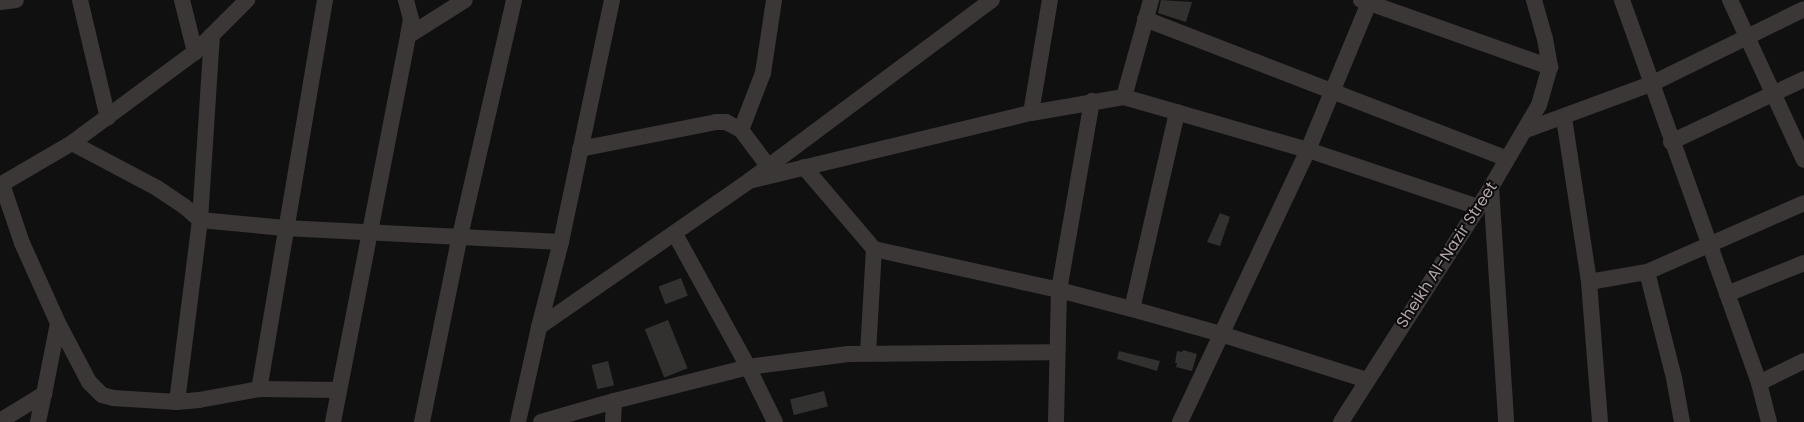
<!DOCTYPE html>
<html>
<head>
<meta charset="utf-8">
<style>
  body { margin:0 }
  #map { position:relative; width:1804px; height:422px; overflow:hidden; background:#111010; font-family:Poppins,sans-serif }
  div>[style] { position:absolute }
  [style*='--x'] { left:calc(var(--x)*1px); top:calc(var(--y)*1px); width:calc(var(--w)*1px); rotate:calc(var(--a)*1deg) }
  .building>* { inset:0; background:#333030; transform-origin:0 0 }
  .minor>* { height:16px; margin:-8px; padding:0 8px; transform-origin:8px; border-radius:8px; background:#3b3737 }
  span { translate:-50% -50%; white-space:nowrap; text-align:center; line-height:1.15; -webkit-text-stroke:4px #0c0b0b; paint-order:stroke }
  .street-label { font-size:16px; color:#b0a3a6 }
</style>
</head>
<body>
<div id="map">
  <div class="building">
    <i style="clip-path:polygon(1161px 0,1192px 2px,1186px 22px,1158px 13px)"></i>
    <i style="clip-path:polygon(1220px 213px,1230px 217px,1220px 246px,1207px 242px)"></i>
    <i style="left:681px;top:278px;width:19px;height:24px;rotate:69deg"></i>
    <i style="left:668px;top:320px;width:52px;height:25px;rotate:68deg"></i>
    <i style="clip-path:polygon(1183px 350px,1197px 354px,1192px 371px,1176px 367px,1177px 363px,1175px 363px,1177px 351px,1182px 352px)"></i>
    <i style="clip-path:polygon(1119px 351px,1160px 361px,1157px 371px,1117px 359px)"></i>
    <i style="left:608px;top:361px;width:25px;height:17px;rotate:76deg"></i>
    <i style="left:824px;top:391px;width:16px;height:35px;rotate:76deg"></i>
  </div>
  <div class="minor">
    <i style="--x:80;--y:0;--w:121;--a:76.7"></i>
    <i style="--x:182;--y:0;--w:54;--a:76"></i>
    <i style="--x:325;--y:0;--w:395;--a:99.6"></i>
    <i style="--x:259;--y:389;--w:80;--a:0.7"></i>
    <i style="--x:1361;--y:0;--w:201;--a:19.5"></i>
    <i style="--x:1622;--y:0;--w:407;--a:70.3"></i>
    <i style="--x:1759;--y:383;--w:40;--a:75.6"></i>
    <i style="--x:1730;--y:0;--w:176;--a:65.2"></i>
    <i style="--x:0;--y:2;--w:16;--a:-7"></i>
    <i style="--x:1145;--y:19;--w:388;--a:21.1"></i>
    <i style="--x:408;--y:36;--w:67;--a:-32.3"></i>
    <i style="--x:1124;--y:97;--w:101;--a:-74.4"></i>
    <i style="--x:1031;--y:113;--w:115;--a:-80.5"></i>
    <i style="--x:1564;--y:118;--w:166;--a:81.3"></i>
    <i style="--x:1589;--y:282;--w:140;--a:85.5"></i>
    <i style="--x:741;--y:130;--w:61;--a:-68.9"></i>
    <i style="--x:763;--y:73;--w:74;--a:-81.4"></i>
    <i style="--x:1526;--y:130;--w:133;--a:-20.2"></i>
    <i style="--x:1651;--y:84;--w:170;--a:-26.1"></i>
    <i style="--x:1671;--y:142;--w:147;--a:-25.3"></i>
    <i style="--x:72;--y:143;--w:96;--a:27.9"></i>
    <i style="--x:157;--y:188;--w:32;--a:34"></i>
    <i style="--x:184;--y:206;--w:21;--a:41"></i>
    <i style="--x:200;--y:220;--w:85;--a:5.4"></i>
    <i style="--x:285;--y:228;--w:276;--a:2.9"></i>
    <i style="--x:580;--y:149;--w:139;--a:-11.2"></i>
    <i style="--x:716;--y:122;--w:10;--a:0"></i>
    <i style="--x:726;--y:122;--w:17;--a:28"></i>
    <i style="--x:741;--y:130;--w:45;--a:53.1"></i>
    <i style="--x:804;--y:167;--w:108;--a:49.5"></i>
    <i style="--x:874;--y:249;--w:105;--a:93.3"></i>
    <i style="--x:749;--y:181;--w:290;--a:-13.6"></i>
    <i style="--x:1031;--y:113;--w:94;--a:-9.8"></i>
    <i style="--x:1124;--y:97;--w:191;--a:16.1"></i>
    <i style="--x:1308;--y:150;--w:179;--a:18.5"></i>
    <i style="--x:2;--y:184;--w:62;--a:71.3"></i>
    <i style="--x:22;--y:243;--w:88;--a:65.8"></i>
    <i style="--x:58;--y:323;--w:67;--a:62.3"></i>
    <i style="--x:89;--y:382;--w:18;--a:45"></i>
    <i style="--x:102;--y:395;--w:11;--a:15"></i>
    <i style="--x:113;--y:398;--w:64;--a:3.6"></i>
    <i style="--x:177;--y:402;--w:22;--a:-5"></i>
    <i style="--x:199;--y:400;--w:61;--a:-10.4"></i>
    <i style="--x:0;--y:185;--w:83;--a:-30.3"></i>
    <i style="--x:72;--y:143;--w:153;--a:-36.5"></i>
    <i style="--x:195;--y:52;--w:74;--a:-45"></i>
    <i style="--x:1491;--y:187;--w:235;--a:86.3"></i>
    <i style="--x:675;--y:234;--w:152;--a:61.2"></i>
    <i style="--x:748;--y:367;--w:61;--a:63.9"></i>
    <i style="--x:874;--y:249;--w:189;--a:12.5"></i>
    <i style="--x:1059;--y:290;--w:75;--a:14.6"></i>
    <i style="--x:1132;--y:309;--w:92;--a:15.7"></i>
    <i style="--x:1221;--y:334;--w:153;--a:17.5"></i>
    <i style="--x:1647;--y:272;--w:109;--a:75.7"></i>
    <i style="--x:1674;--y:378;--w:45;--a:79.7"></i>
    <i style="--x:1589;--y:282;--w:59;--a:-9.8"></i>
    <i style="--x:1647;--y:272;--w:171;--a:-23.7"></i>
    <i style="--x:1727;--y:294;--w:83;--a:-21.9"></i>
    <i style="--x:1132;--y:309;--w:202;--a:-77.1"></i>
    <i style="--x:539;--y:327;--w:256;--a:-34.8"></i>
    <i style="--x:749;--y:181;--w:303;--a:-36.7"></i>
    <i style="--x:1759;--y:383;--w:50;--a:-26.1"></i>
    <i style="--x:177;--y:402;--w:183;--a:-82.8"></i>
    <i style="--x:200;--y:220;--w:185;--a:-86.3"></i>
    <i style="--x:0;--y:421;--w:52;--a:-31.5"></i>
    <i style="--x:44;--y:394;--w:72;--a:-78.8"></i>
    <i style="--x:38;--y:422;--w:29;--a:-78"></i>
    <i style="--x:333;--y:422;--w:393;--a:-79"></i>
    <i style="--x:408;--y:36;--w:17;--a:-80"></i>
    <i style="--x:411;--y:19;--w:20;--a:-105"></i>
    <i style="--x:422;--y:422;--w:190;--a:-78.5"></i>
    <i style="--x:460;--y:236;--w:242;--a:-77.1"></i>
    <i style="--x:518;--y:422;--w:97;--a:-77.5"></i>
    <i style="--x:539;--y:327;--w:88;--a:-75.5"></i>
    <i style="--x:561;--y:242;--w:247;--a:-78.1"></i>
    <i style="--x:541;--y:422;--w:76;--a:-16"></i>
    <i style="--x:614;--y:401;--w:138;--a:-14.2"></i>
    <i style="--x:748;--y:367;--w:101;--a:-7.4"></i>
    <i style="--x:848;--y:354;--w:209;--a:-0.5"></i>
    <i style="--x:613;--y:422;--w:21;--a:-87"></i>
    <i style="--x:1056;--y:422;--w:132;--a:-88.7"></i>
    <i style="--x:1059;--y:290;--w:192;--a:-80.1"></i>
    <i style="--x:1180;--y:422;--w:301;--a:-64.8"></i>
    <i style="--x:1308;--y:150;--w:159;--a:-67.5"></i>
    <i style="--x:1341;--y:422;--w:279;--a:-57.4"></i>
    <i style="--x:1491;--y:187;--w:95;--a:-59.7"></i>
    <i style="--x:1539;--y:105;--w:40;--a:-74"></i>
    <i style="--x:1550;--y:67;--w:28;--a:-100"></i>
    <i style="--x:1545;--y:39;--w:41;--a:-105.8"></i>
  </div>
  <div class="street-label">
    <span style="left:1447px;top:255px;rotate:-57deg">Sheikh Al-Nazir Street</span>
  </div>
</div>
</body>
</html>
